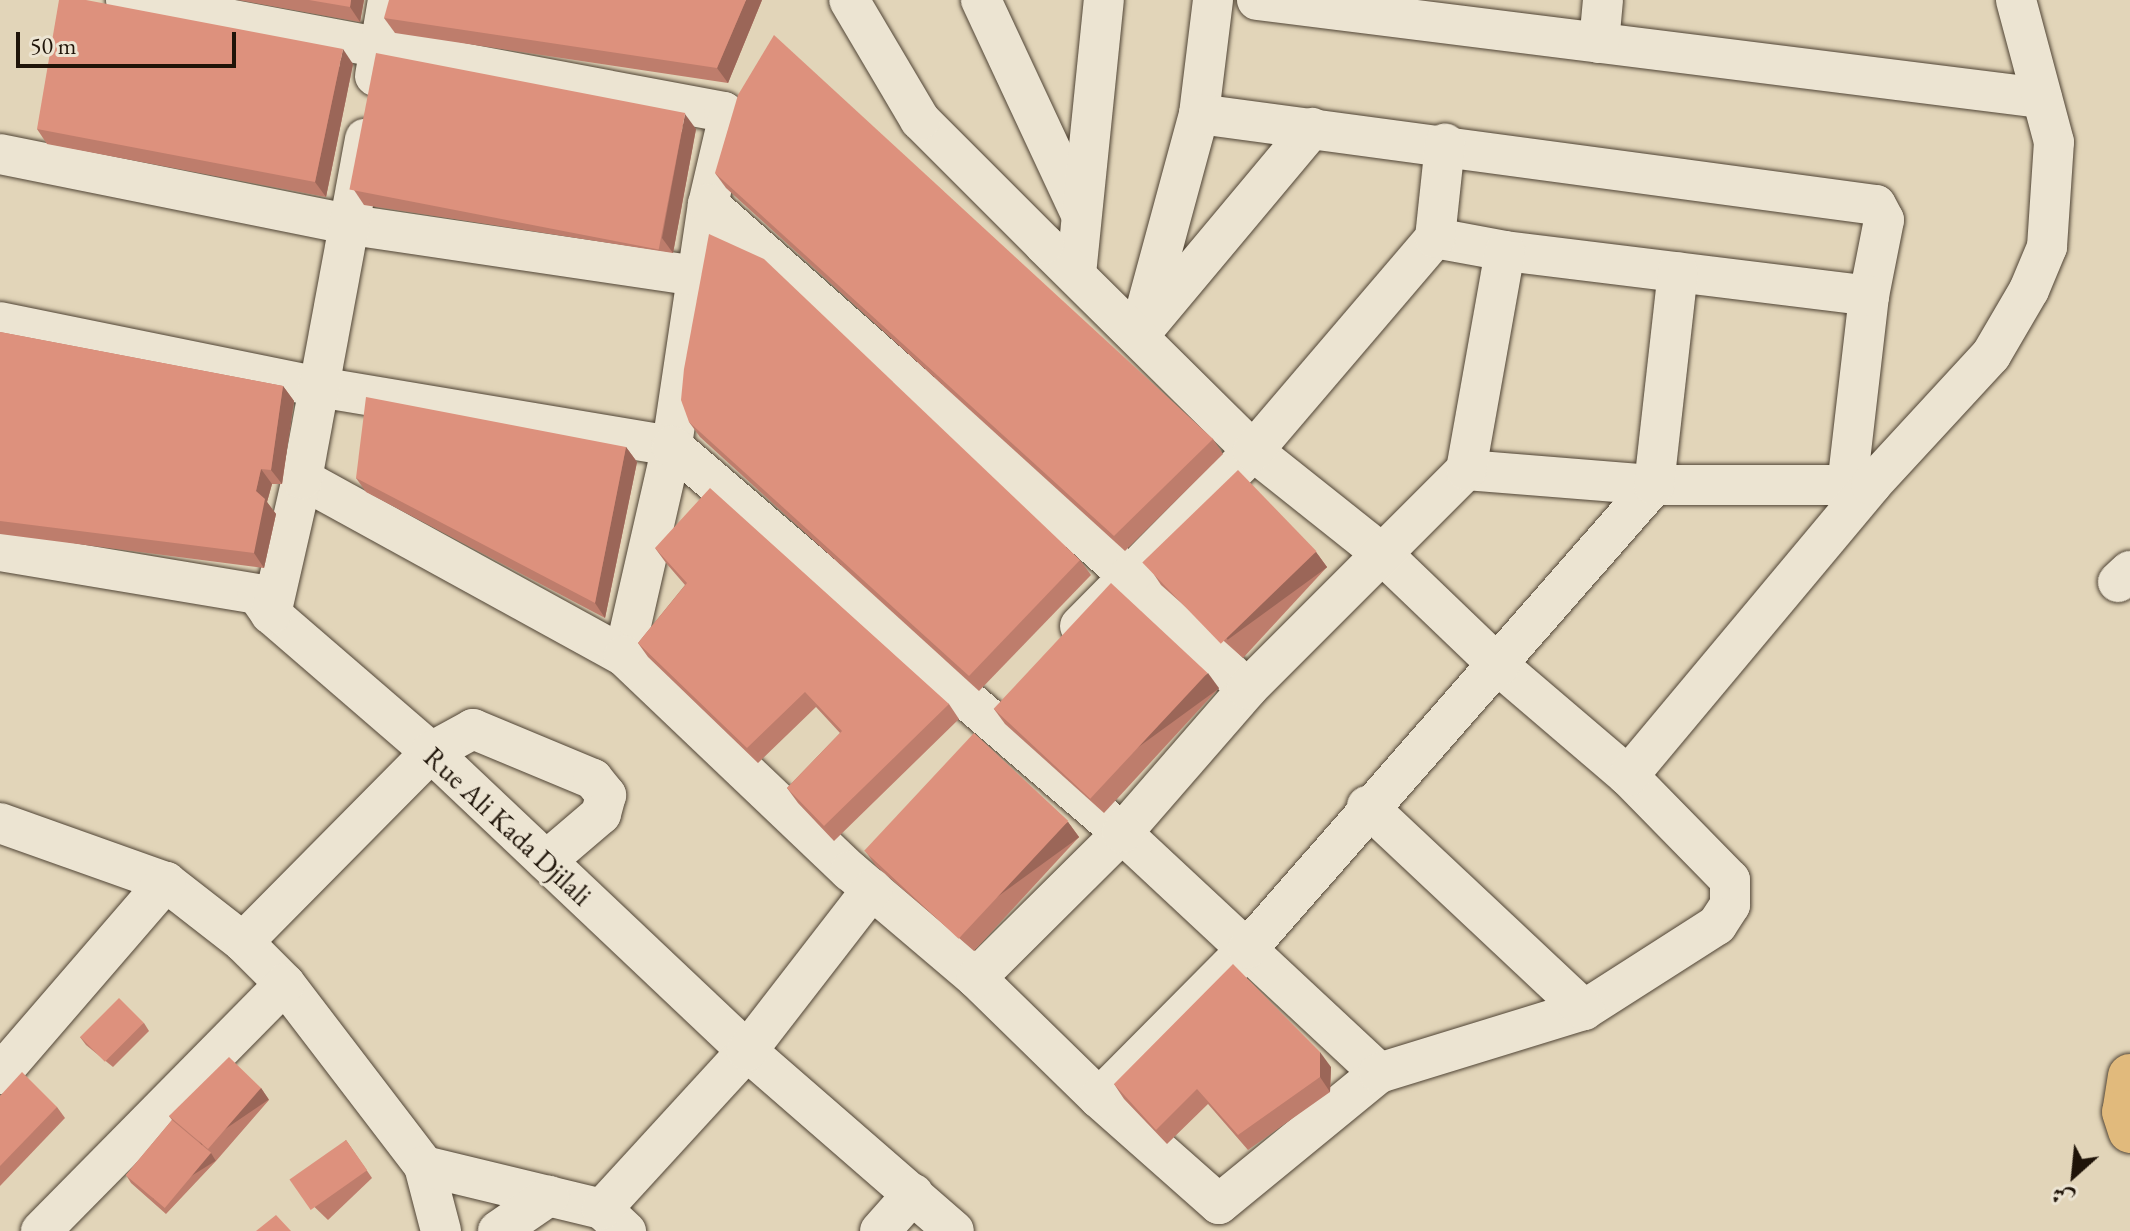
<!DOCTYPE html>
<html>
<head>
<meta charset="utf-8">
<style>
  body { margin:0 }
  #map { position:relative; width:2130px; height:1231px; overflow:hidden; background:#e2d5b9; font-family:"EB Garamond",Amiri,serif }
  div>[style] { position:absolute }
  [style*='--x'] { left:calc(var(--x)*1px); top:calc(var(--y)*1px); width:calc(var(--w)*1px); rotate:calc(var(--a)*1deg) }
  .roads { filter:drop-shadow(0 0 2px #504435) drop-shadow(0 0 2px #504435) }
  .minor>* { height:40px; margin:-20px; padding:0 20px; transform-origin:20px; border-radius:20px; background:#ece4d2 }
  .major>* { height:44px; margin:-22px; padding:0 22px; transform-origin:22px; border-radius:22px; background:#e1ba7c }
  .wall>* { inset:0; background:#be7d6c }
  .shaded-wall>* { inset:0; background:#9b6658; transform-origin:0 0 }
  .building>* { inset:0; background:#dd917d; transform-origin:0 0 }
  span { translate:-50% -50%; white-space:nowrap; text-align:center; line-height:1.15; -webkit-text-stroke:6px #ece4d2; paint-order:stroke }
  .street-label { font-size:28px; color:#1f1409 }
  .north { position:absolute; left:2034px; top:1135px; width:80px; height:80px; -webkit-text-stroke:6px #ece4d2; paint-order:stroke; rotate:207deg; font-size:22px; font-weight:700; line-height:32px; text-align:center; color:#1f1409 }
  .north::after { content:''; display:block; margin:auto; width:28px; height:36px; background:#1f1409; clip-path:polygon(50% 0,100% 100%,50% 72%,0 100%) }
  .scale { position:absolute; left:16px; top:32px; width:220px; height:36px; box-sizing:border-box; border:4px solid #1f1409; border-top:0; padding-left:10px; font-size:24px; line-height:28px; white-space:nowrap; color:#1f1409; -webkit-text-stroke:6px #ece4d2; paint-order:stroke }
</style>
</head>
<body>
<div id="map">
  <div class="roads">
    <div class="minor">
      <i style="--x:126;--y:0;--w:608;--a:10.61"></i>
      <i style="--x:724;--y:112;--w:8;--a:60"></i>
      <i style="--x:728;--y:119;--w:87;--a:103.2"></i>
      <i style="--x:708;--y:204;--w:245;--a:98.5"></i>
      <i style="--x:672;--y:446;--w:215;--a:102.9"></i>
      <i style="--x:981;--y:0;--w:232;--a:65"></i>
      <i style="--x:1213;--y:0;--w:115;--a:97"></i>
      <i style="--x:1199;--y:114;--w:229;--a:105.2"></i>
      <i style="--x:1139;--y:335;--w:270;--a:-50.1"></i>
      <i style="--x:1257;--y:0;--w:791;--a:7.12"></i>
      <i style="--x:1599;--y:43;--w:43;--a:-84.7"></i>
      <i style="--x:375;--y:76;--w:77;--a:-80.3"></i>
      <i style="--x:1199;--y:114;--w:683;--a:7.66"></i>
      <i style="--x:1876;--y:205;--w:17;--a:62"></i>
      <i style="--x:1884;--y:220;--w:77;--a:101.2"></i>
      <i style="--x:1869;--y:296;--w:191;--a:96.6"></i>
      <i style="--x:0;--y:154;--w:358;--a:11.4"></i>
      <i style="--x:351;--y:225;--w:350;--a:8.4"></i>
      <i style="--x:708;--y:204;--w:562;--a:41.46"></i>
      <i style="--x:1129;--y:576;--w:163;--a:43.8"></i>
      <i style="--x:1435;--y:238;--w:71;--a:10.5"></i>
      <i style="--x:1505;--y:251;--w:367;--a:7"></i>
      <i style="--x:1076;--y:274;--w:275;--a:-84.2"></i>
      <i style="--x:0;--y:322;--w:326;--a:11.5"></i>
      <i style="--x:319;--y:387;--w:358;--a:9.5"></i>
      <i style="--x:672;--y:446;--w:594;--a:40.7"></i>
      <i style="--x:1122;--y:833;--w:352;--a:43"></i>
      <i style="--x:1466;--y:470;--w:189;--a:4.6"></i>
      <i style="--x:1654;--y:485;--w:217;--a:0"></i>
      <i style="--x:302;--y:479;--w:367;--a:28.8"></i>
      <i style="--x:624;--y:656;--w:312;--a:43.6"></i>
      <i style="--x:850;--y:871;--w:165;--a:40.3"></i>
      <i style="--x:976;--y:978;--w:172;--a:44.3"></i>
      <i style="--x:1099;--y:1098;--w:160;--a:41.5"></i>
      <i style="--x:1219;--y:1204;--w:207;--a:-39.3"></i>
      <i style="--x:1379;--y:1073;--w:214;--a:-17.1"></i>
      <i style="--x:1584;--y:1010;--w:158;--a:-32.6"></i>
      <i style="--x:1717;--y:925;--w:24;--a:-57"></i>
      <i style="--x:1730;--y:905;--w:25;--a:-90"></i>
      <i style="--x:1730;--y:880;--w:146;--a:-134.4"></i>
      <i style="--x:1628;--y:776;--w:170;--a:-139.5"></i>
      <i style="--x:1499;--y:666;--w:165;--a:-136.2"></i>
      <i style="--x:1380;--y:552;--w:162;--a:-141.5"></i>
      <i style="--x:1253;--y:451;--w:294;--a:-135.3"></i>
      <i style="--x:1044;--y:244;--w:175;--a:-135"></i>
      <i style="--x:920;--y:120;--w:139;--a:-120.6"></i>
      <i style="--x:0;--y:551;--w:261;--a:9.5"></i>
      <i style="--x:257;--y:594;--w:24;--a:55"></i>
      <i style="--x:271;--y:614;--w:211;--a:40.8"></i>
      <i style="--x:431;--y:752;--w:435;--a:43.4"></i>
      <i style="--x:747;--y:1051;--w:274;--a:41"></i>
      <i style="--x:2118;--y:582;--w:16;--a:-43"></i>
      <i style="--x:271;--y:614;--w:139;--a:-77.1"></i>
      <i style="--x:302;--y:479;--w:346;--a:-79.5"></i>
      <i style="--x:1080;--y:626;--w:246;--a:-45.3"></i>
      <i style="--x:1253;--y:451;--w:280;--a:-49.5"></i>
      <i style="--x:1435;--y:238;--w:95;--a:-83.9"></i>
      <i style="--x:1628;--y:776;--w:379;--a:-50.1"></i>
      <i style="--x:1871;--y:485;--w:177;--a:-47.3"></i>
      <i style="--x:1991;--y:355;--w:75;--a:-59.7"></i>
      <i style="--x:2029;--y:290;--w:47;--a:-67.3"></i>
      <i style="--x:2047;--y:247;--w:105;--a:-86.2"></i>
      <i style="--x:2054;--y:142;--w:147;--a:-105"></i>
      <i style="--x:1367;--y:806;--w:298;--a:43.2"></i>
      <i style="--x:0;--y:823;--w:176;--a:19.6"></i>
      <i style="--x:166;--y:882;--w:98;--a:37.9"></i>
      <i style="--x:243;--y:942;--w:59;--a:45"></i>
      <i style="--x:285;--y:984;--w:229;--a:52.6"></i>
      <i style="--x:424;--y:1166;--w:67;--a:75.3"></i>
      <i style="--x:243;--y:942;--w:267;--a:-45.3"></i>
      <i style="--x:431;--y:752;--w:48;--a:-28.7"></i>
      <i style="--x:473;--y:729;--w:130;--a:22.6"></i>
      <i style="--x:593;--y:779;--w:21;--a:51"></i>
      <i style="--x:606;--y:795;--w:20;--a:105"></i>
      <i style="--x:601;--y:814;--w:72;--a:139.5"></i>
      <i style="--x:976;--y:978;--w:206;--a:-44.8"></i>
      <i style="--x:1122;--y:833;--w:191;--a:-49"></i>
      <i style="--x:1247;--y:689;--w:310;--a:-45"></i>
      <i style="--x:1466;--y:470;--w:222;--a:-79.9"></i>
      <i style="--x:0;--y:1074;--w:254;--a:-49.2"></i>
      <i style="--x:1099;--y:1098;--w:211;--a:-45.2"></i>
      <i style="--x:1248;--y:948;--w:616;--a:-48.75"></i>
      <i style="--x:1654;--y:485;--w:214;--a:-83.6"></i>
      <i style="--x:424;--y:1166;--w:183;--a:13.6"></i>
      <i style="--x:602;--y:1209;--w:33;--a:43"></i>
      <i style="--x:602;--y:1209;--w:214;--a:-47.5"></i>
      <i style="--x:747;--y:1051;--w:205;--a:-52.3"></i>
      <i style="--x:41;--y:1231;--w:347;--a:-45.4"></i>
      <i style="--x:498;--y:1231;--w:62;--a:-34.5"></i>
      <i style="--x:880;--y:1231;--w:50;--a:-48.3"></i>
    </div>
    <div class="major">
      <i style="--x:2130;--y:1076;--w:36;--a:99"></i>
      <i style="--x:2124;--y:1112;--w:20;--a:72"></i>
    </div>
  </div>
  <div class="wall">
    <i style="clip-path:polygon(238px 0,364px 0,360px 22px)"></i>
    <i style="clip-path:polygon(762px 0,728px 83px,395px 33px,384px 18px)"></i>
    <i style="clip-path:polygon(353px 64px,326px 197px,47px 144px,37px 129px)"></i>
    <i style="clip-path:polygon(696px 129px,673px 253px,364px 205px,354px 190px)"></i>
    <i style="clip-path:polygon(715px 173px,1213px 439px,1223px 454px,1125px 551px,726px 188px)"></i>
    <i style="clip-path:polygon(0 332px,283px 386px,294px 401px,282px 484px,272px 484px,267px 502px,276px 514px,264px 568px,0 534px)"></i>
    <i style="clip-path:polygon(689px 422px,1080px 560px,1091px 575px,979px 691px,700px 437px)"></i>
    <i style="clip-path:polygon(626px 447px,637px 462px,605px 618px,366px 492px,356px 478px)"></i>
    <i style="clip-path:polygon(655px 548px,949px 704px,959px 719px,834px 841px,798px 803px,787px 788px,840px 733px,816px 707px,758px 763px,648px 657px,638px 643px,685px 585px,666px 563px)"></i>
    <i style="clip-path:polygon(1316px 552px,1327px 567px,1243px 658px,1161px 585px,1151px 570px)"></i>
    <i style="clip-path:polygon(1219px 688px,1104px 813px,1005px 724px,994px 709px)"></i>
    <i style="clip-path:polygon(1068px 822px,1079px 837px,974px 951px,876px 866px,866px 852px)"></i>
    <i style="clip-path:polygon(144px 1023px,149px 1031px,113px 1067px,86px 1045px,80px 1037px)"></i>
    <i style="clip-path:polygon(1331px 1067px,1330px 1092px,1248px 1150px,1208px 1104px,1167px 1144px,1124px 1099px,1114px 1084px)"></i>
    <i style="clip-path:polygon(261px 1088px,269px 1100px,216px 1161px,166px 1214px,131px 1183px,126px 1175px,172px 1120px,169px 1116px)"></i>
    <i style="clip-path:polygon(0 1096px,57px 1107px,65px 1118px,0 1186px)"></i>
    <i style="clip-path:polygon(346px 1140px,372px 1178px,328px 1220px,302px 1195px,296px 1187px)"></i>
  </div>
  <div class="shaded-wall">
    <i style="clip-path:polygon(351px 0,364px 0,360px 22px,350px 7px)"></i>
    <i style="clip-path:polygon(746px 0,762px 0,728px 83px,717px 68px)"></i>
    <i style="clip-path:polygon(343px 49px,353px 64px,326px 197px,315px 182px)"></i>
    <i style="clip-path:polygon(685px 114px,696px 129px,673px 253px,662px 238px)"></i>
    <i style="clip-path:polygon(283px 386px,294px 401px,282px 484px,271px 470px)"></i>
    <i style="clip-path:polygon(626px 447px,637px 462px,605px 618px,595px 603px)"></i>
    <i style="clip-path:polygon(261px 469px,272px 484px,267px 502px,276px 514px,264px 568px,254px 553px,256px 491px)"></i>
    <i style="left:1316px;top:552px;width:19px;height:123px;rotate:54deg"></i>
    <i style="left:1208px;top:673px;width:19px;height:169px;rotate:54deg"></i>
    <i style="left:1068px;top:822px;width:19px;height:155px;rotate:54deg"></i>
    <i style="clip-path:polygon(1320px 1052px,1331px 1067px,1330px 1092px,1320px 1077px)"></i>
    <i style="left:261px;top:1088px;width:14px;height:81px;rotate:56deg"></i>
    <i style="left:211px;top:1153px;width:9px;height:73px;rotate:58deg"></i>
  </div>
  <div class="building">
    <i style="clip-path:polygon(59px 0,86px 0,343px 49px,315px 182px,37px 129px)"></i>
    <i style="clip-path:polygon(309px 0,351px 0,350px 7px)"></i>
    <i style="clip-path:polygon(389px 0,746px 0,717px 68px,384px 18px)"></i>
    <i style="clip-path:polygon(774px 35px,1213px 439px,1114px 536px,715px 173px,738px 95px)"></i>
    <i style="left:376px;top:53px;width:315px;height:139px;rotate:11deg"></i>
    <i style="clip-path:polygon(709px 234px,764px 259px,1080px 560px,969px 676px,689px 422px,681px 400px,684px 369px)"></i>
    <i style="clip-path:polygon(0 332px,283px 386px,271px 470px,261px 469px,256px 491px,265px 499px,254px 553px,0 521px)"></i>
    <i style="clip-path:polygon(366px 397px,626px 447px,595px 603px,356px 478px)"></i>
    <i style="left:1238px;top:470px;width:113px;height:133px;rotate:46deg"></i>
    <i style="clip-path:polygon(710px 488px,949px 704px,824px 826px,787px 788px,842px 731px,805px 692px,747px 748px,638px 643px,687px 583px,655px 548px)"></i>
    <i style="left:1111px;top:583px;width:132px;height:172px;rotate:43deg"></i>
    <i style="left:974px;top:733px;width:129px;height:161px;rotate:43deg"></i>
    <i style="clip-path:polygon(1233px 964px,1320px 1052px,1320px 1077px,1238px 1135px,1197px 1089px,1156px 1130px,1114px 1084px)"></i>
    <i style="left:119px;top:998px;width:35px;height:55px;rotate:45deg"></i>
    <i style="clip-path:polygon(229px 1057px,261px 1088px,208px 1149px,169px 1116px)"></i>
    <i style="clip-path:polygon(22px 1072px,57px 1107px,0 1166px,0 1096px)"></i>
    <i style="left:172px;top:1120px;width:51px;height:72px;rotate:40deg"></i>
    <i style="left:346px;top:1140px;width:37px;height:69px;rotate:55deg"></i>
    <i style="clip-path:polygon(276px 1215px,291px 1231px,256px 1231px)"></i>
  </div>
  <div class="street-label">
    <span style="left:508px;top:826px;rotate:43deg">Rue Ali Kada Djilali</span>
  </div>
  <div class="north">ش</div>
  <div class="scale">50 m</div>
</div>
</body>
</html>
